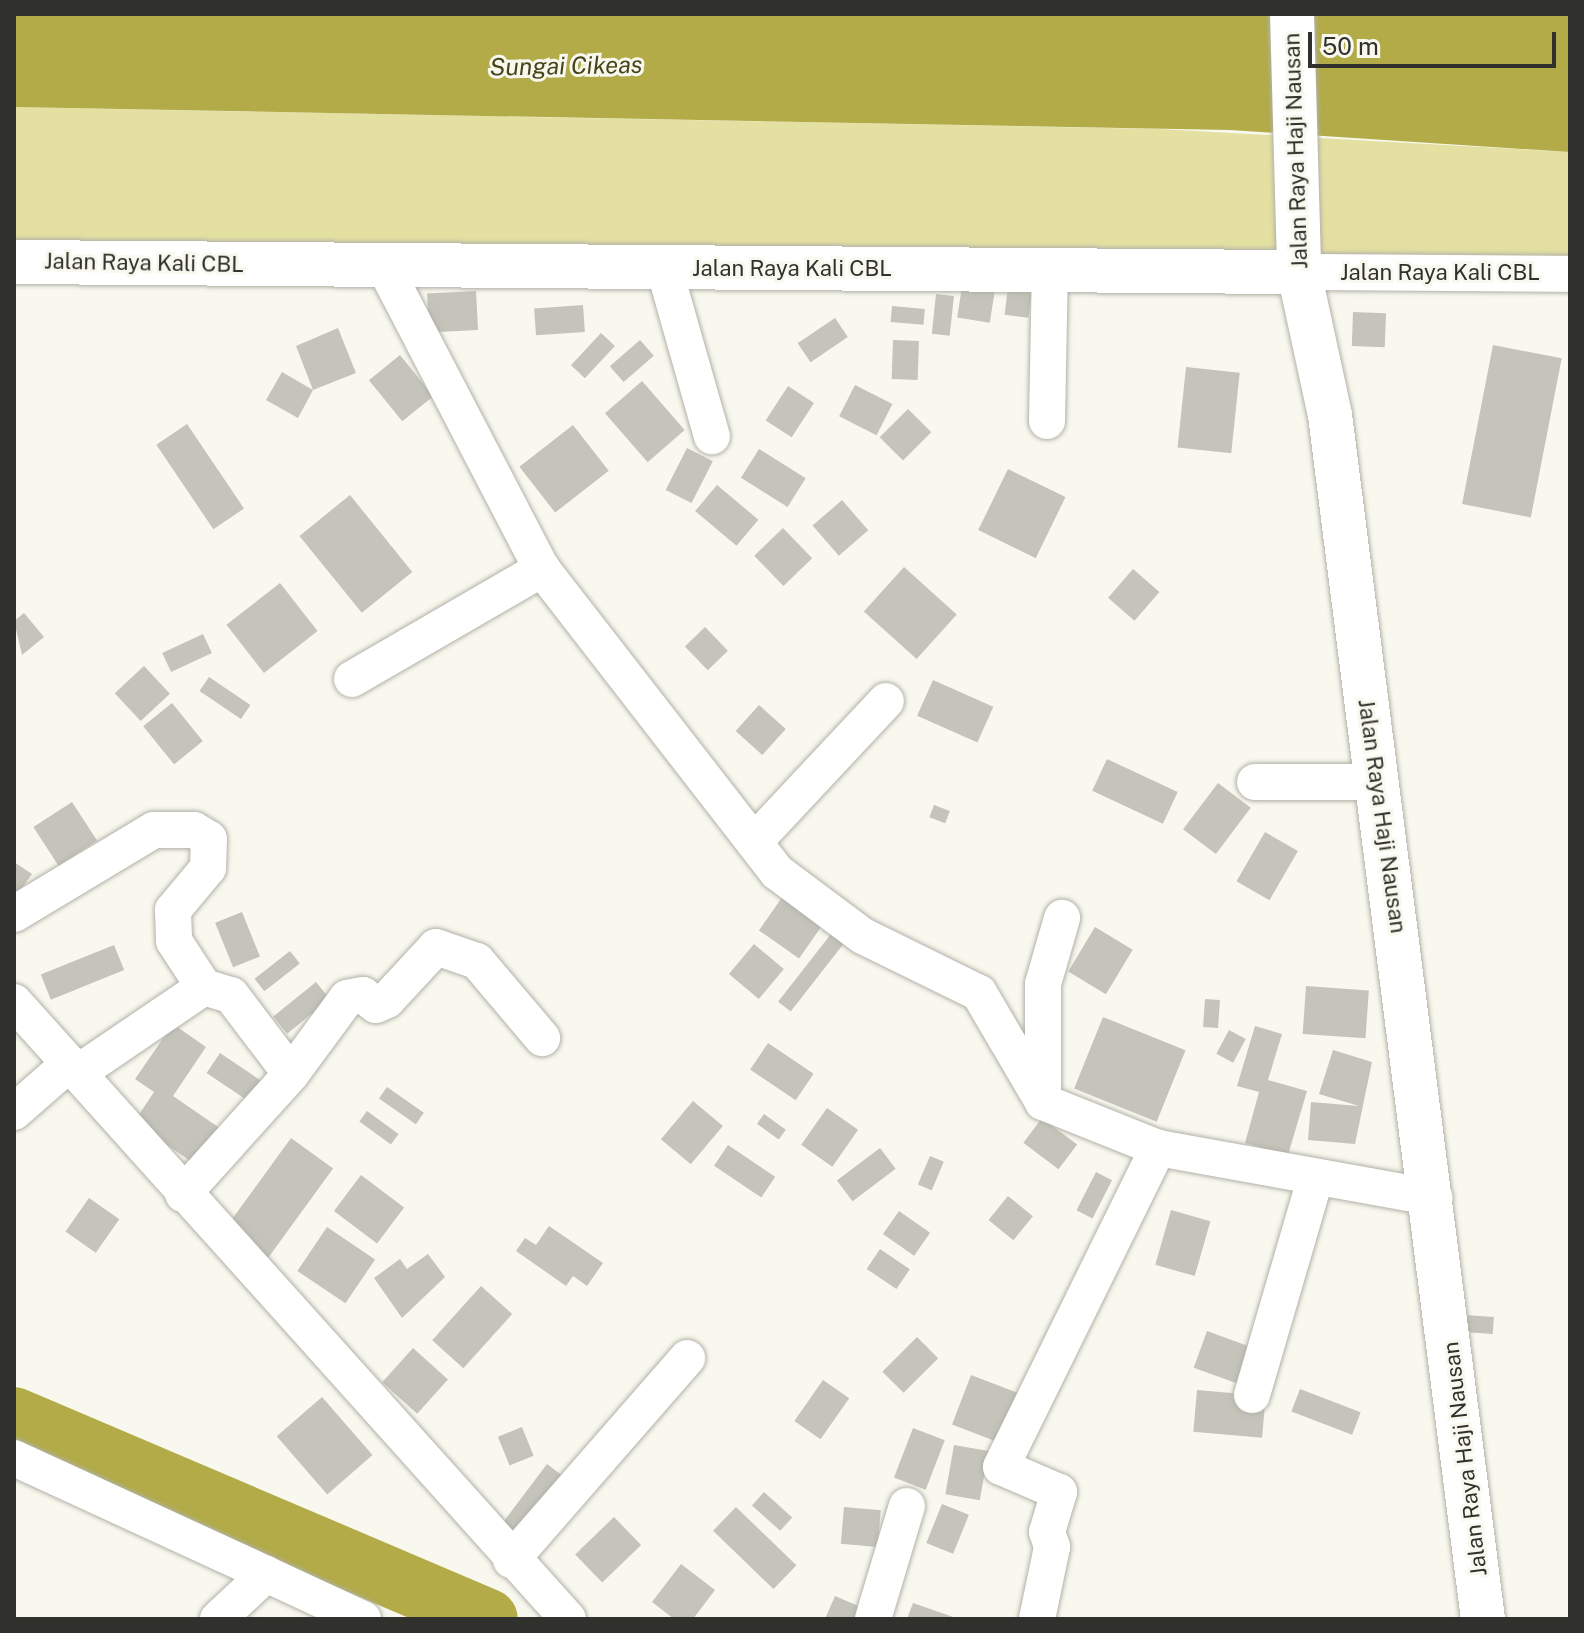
<!DOCTYPE html>
<html>
<head>
<meta charset="utf-8">
<style>
  body { margin:0 }
  #map { position:relative; width:1584px; height:1633px; overflow:hidden; background:#f8f8ee; font-family:"Public Sans",sans-serif }
  div>[style] { position:absolute }
  [style*='--x'] { left:calc(var(--x)*1px); top:calc(var(--y)*1px); width:calc(var(--w)*1px); rotate:calc(var(--a)*1deg) }
  .green>* { inset:0; background:#e4e0a2 }
  .water>* { inset:0; background:#b2ab47 }
  .river>* { height:60px; margin:-30px; padding:0 30px; transform-origin:30px; border-radius:30px; background:#b2ab47 }
  .building>* { inset:0; background:#c4c4bb; transform-origin:0 0 }
  .roads { filter:drop-shadow(0 0 2px #b1b1a8) drop-shadow(0 0 2px #b1b1a8) }
  .minor>* { height:36px; margin:-18px; padding:0 18px; transform-origin:18px; border-radius:18px; background:#fff }
  .major>* { height:44px; margin:-22px; padding:0 22px; transform-origin:22px; border-radius:22px; background:#fff }
  span { translate:-50% -50%; white-space:nowrap; text-align:center; line-height:1.15; -webkit-text-stroke:6px #f8f8ee; paint-order:stroke }
  .street-label { font-size:22px; color:#30302c }
  .water-label { font-size:24px; color:#47441a; font-style:italic }
  .frame { position:absolute; inset:0; border:16px solid #30302c; pointer-events:none }
  .scale { position:absolute; left:1308px; top:32px; width:248px; height:36px; box-sizing:border-box; border:4px solid #30302c; border-top:0; padding-left:10px; font-size:24px; line-height:28px; white-space:nowrap; color:#30302c; -webkit-text-stroke:6px #f8f8ee; paint-order:stroke }
</style>
</head>
<body>
<div id="map">
  <div class="green">
    <i style="clip-path:polygon(14px 107px,1160px 129px,1570px 152px,1570px 270px,14px 262px)"></i>
  </div>
  <div class="water">
    <i style="clip-path:polygon(14px 14px,1570px 14px,1570px 152px,1230px 130px,14px 107px)"></i>
  </div>
  <div class="river">
    <i style="--x:14;--y:1417;--w:515;--a:23.08"></i>
  </div>
  <div class="building">
    <i style="left:962px;top:287px;width:33px;height:31px;rotate:9deg"></i>
    <i style="left:1008px;top:287px;width:24px;height:28px;rotate:7deg"></i>
    <i style="left:476px;top:291px;width:39px;height:49px;rotate:87deg"></i>
    <i style="left:936px;top:294px;width:18px;height:40px;rotate:6deg"></i>
    <i style="left:583px;top:305px;width:27px;height:49px;rotate:86deg"></i>
    <i style="left:892px;top:306px;width:33px;height:16px;rotate:5deg"></i>
    <i style="left:1353px;top:312px;width:33px;height:34px;rotate:2deg"></i>
    <i style="left:835px;top:318px;width:23px;height:45px;rotate:56deg"></i>
    <i style="clip-path:polygon(338px 328px,356px 373px,313px 390px,298px 418px,266px 400px,282px 372px,313px 390px,296px 346px)"></i>
    <i style="left:601px;top:333px;width:19px;height:44px;rotate:43deg"></i>
    <i style="left:640px;top:340px;width:21px;height:40px;rotate:49deg"></i>
    <i style="left:893px;top:340px;width:26px;height:39px;rotate:2deg"></i>
    <i style="left:1493px;top:345px;width:70px;height:162px;rotate:11deg"></i>
    <i style="left:400px;top:355px;width:53px;height:40px;rotate:51deg"></i>
    <i style="left:1186px;top:367px;width:54px;height:81px;rotate:6deg"></i>
    <i style="left:642px;top:381px;width:65px;height:49px;rotate:49deg"></i>
    <i style="left:855px;top:385px;width:42px;height:35px;rotate:27deg"></i>
    <i style="left:788px;top:386px;width:31px;height:41px;rotate:33deg"></i>
    <i style="left:908px;top:409px;width:33px;height:40px;rotate:45deg"></i>
    <i style="left:187px;top:424px;width:102px;height:37px;rotate:56deg"></i>
    <i style="left:573px;top:425px;width:58px;height:68px;rotate:52deg"></i>
    <i style="left:687px;top:448px;width:29px;height:47px;rotate:27deg"></i>
    <i style="left:759px;top:449px;width:55px;height:34px;rotate:32deg"></i>
    <i style="left:1008px;top:469px;width:64px;height:68px;rotate:26deg"></i>
    <i style="left:717px;top:485px;width:54px;height:34px;rotate:40deg"></i>
    <i style="left:350px;top:495px;width:99px;height:65px;rotate:51deg"></i>
    <i style="left:842px;top:500px;width:40px;height:39px;rotate:49deg"></i>
    <i style="left:783px;top:528px;width:42px;height:40px;rotate:46deg"></i>
    <i style="left:904px;top:567px;width:71px;height:60px;rotate:42deg"></i>
    <i style="left:1133px;top:569px;width:35px;height:38px;rotate:41deg"></i>
    <i style="left:280px;top:583px;width:61px;height:68px;rotate:52deg"></i>
    <i style="clip-path:polygon(24px 613px,44px 637px,22px 655px,14px 621px)"></i>
    <i style="left:705px;top:627px;width:33px;height:28px;rotate:46deg"></i>
    <i style="left:203px;top:634px;width:21px;height:45px;rotate:65deg"></i>
    <i style="left:144px;top:666px;width:38px;height:40px;rotate:47deg"></i>
    <i style="left:209px;top:677px;width:50px;height:17px;rotate:34deg"></i>
    <i style="left:933px;top:680px;width:66px;height:39px;rotate:24deg"></i>
    <i style="left:172px;top:703px;width:49px;height:37px;rotate:51deg"></i>
    <i style="left:759px;top:705px;width:36px;height:35px;rotate:42deg"></i>
    <i style="left:1107px;top:759px;width:78px;height:35px;rotate:25deg"></i>
    <i style="left:1218px;top:783px;width:41px;height:58px;rotate:37deg"></i>
    <i style="left:72px;top:802px;width:46px;height:46px;rotate:57deg"></i>
    <i style="left:934px;top:805px;width:17px;height:13px;rotate:21deg"></i>
    <i style="left:1265px;top:832px;width:38px;height:57px;rotate:30deg"></i>
    <i style="clip-path:polygon(14px 862px,32px 874px,14px 899px)"></i>
    <i style="left:783px;top:896px;width:49px;height:42px;rotate:35deg"></i>
    <i style="left:242px;top:912px;width:48px;height:29px;rotate:68deg"></i>
    <i style="left:1095px;top:927px;width:44px;height:52px;rotate:31deg"></i>
    <i style="left:831px;top:934px;width:16px;height:86px;rotate:38deg"></i>
    <i style="left:754px;top:944px;width:39px;height:39px;rotate:40deg"></i>
    <i style="left:114px;top:945px;width:27px;height:79px;rotate:68deg"></i>
    <i style="left:290px;top:951px;width:16px;height:45px;rotate:52deg"></i>
    <i style="left:316px;top:982px;width:22px;height:55px;rotate:51deg"></i>
    <i style="left:1306px;top:986px;width:63px;height:48px;rotate:4deg"></i>
    <i style="left:1205px;top:999px;width:15px;height:28px;rotate:4deg"></i>
    <i style="left:1103px;top:1017px;width:89px;height:77px;rotate:22deg"></i>
    <i style="clip-path:polygon(173px 1024px,206px 1047px,173px 1096px,224px 1131px,199px 1167px,134px 1122px,154px 1092px,135px 1079px)"></i>
    <i style="clip-path:polygon(1255px 1026px,1282px 1034px,1268px 1080px,1307px 1091px,1288px 1155px,1245px 1143px,1259px 1092px,1237px 1086px)"></i>
    <i style="left:1229px;top:1030px;width:19px;height:27px;rotate:28deg"></i>
    <i style="left:768px;top:1043px;width:55px;height:32px;rotate:34deg"></i>
    <i style="clip-path:polygon(1333px 1050px,1372px 1062px,1355px 1144px,1308px 1140px,1311px 1102px,1359px 1106px,1319px 1094px)"></i>
    <i style="left:220px;top:1053px;width:53px;height:24px;rotate:34deg"></i>
    <i style="left:387px;top:1087px;width:45px;height:14px;rotate:35deg"></i>
    <i style="left:693px;top:1101px;width:39px;height:50px;rotate:40deg"></i>
    <i style="left:827px;top:1108px;width:38px;height:45px;rotate:35deg"></i>
    <i style="left:367px;top:1111px;width:39px;height:13px;rotate:36deg"></i>
    <i style="left:764px;top:1114px;width:27px;height:12px;rotate:36deg"></i>
    <i style="left:1042px;top:1118px;width:44px;height:31px;rotate:37deg"></i>
    <i style="left:291px;top:1138px;width:52px;height:110px;rotate:36deg"></i>
    <i style="left:728px;top:1145px;width:57px;height:25px;rotate:34deg"></i>
    <i style="left:880px;top:1148px;width:26px;height:54px;rotate:53deg"></i>
    <i style="left:930px;top:1156px;width:15px;height:31px;rotate:23deg"></i>
    <i style="left:1096px;top:1172px;width:18px;height:43px;rotate:27deg"></i>
    <i style="left:361px;top:1175px;width:54px;height:45px;rotate:37deg"></i>
    <i style="left:1008px;top:1196px;width:32px;height:31px;rotate:39deg"></i>
    <i style="left:89px;top:1198px;width:37px;height:41px;rotate:35deg"></i>
    <i style="left:1171px;top:1210px;width:41px;height:57px;rotate:16deg"></i>
    <i style="left:899px;top:1211px;width:38px;height:28px;rotate:35deg"></i>
    <i style="clip-path:polygon(549px 1226px,603px 1263px,587px 1286px,573px 1276px,566px 1286px,516px 1251px,525px 1238px,536px 1245px)"></i>
    <i style="left:327px;top:1227px;width:58px;height:53px;rotate:34deg"></i>
    <i style="left:880px;top:1249px;width:36px;height:24px;rotate:34deg"></i>
    <i style="clip-path:polygon(428px 1254px,445px 1277px,402px 1318px,374px 1278px,400px 1259px,407px 1269px)"></i>
    <i style="left:481px;top:1286px;width:42px;height:73px;rotate:42deg"></i>
    <i style="left:1465px;top:1315px;width:29px;height:17px;rotate:4deg"></i>
    <i style="left:1207px;top:1331px;width:59px;height:39px;rotate:20deg"></i>
    <i style="left:917px;top:1337px;width:30px;height:49px;rotate:45deg"></i>
    <i style="left:413px;top:1348px;width:47px;height:46px;rotate:42deg"></i>
    <i style="left:971px;top:1375px;width:60px;height:53px;rotate:21deg"></i>
    <i style="left:823px;top:1380px;width:32px;height:50px;rotate:35deg"></i>
    <i style="left:1300px;top:1389px;width:65px;height:24px;rotate:21deg"></i>
    <i style="left:1197px;top:1390px;width:69px;height:42px;rotate:5deg"></i>
    <i style="left:322px;top:1397px;width:77px;height:60px;rotate:49deg"></i>
    <i style="left:522px;top:1427px;width:31px;height:26px;rotate:68deg"></i>
    <i style="left:913px;top:1428px;width:34px;height:53px;rotate:21deg"></i>
    <i style="left:954px;top:1445px;width:35px;height:50px;rotate:10deg"></i>
    <i style="left:547px;top:1464px;width:25px;height:78px;rotate:37deg"></i>
    <i style="left:764px;top:1492px;width:38px;height:18px;rotate:42deg"></i>
    <i style="left:942px;top:1504px;width:29px;height:42px;rotate:22deg"></i>
    <i style="left:736px;top:1507px;width:84px;height:33px;rotate:44deg"></i>
    <i style="left:844px;top:1507px;width:37px;height:37px;rotate:5deg"></i>
    <i style="left:614px;top:1517px;width:39px;height:54px;rotate:46deg"></i>
    <i style="clip-path:polygon(681px 1564px,715px 1590px,693px 1619px,674px 1619px,652px 1602px)"></i>
    <i style="clip-path:polygon(835px 1596px,863px 1608px,858px 1619px,825px 1619px)"></i>
    <i style="clip-path:polygon(913px 1603px,959px 1619px,907px 1619px)"></i>
  </div>
  <div class="roads">
    <div class="minor">
      <i style="--x:384;--y:266;--w:342;--a:62.5"></i>
      <i style="--x:542;--y:569;--w:383;--a:52.2"></i>
      <i style="--x:777;--y:872;--w:107;--a:36.7"></i>
      <i style="--x:863;--y:936;--w:129;--a:26.2"></i>
      <i style="--x:979;--y:993;--w:126;--a:59.6"></i>
      <i style="--x:1043;--y:1102;--w:124;--a:21.8"></i>
      <i style="--x:1158;--y:1148;--w:281;--a:10.2"></i>
      <i style="--x:664;--y:268;--w:175;--a:74.1"></i>
      <i style="--x:1299;--y:272;--w:271;--a:0.4"></i>
      <i style="--x:1047;--y:421;--w:150;--a:-88.9"></i>
      <i style="--x:352;--y:679;--w:220;--a:-30.1"></i>
      <i style="--x:1255;--y:782;--w:122;--a:0"></i>
      <i style="--x:754;--y:842;--w:193;--a:-46.9"></i>
      <i style="--x:14;--y:914;--w:163;--a:-31"></i>
      <i style="--x:154;--y:830;--w:40;--a:0"></i>
      <i style="--x:194;--y:830;--w:17;--a:31"></i>
      <i style="--x:209;--y:839;--w:29;--a:92"></i>
      <i style="--x:208;--y:868;--w:55;--a:129.8"></i>
      <i style="--x:173;--y:910;--w:31;--a:88"></i>
      <i style="--x:174;--y:941;--w:55;--a:56.9"></i>
      <i style="--x:14;--y:1002;--w:829;--a:48.08"></i>
      <i style="--x:79;--y:1072;--w:151;--a:-34.2"></i>
      <i style="--x:204;--y:987;--w:28;--a:17"></i>
      <i style="--x:231;--y:995;--w:99;--a:52.8"></i>
      <i style="--x:291;--y:1074;--w:94;--a:-53.6"></i>
      <i style="--x:347;--y:998;--w:16;--a:-11"></i>
      <i style="--x:363;--y:995;--w:16;--a:38"></i>
      <i style="--x:376;--y:1005;--w:12;--a:-24"></i>
      <i style="--x:387;--y:1000;--w:72;--a:-47.2"></i>
      <i style="--x:436;--y:947;--w:43;--a:18.9"></i>
      <i style="--x:477;--y:961;--w:101;--a:49.8"></i>
      <i style="--x:1043;--y:1102;--w:118;--a:-90"></i>
      <i style="--x:1043;--y:984;--w:69;--a:-73.9"></i>
      <i style="--x:14;--y:1112;--w:74;--a:-41.2"></i>
      <i style="--x:183;--y:1194;--w:161;--a:-48"></i>
      <i style="--x:1252;--y:1395;--w:225;--a:-73.7"></i>
      <i style="--x:14;--y:1458;--w:277;--a:24.7"></i>
      <i style="--x:511;--y:1560;--w:268;--a:-48.9"></i>
      <i style="--x:218;--y:1619;--w:66;--a:-43.2"></i>
      <i style="--x:266;--y:1574;--w:107;--a:24.9"></i>
      <i style="--x:873;--y:1619;--w:118;--a:-73.3"></i>
      <i style="--x:1037;--y:1619;--w:74;--a:-78.2"></i>
      <i style="--x:1052;--y:1547;--w:16;--a:-108"></i>
      <i style="--x:1047;--y:1532;--w:42;--a:-73.3"></i>
      <i style="--x:1059;--y:1492;--w:63;--a:-156.7"></i>
      <i style="--x:1001;--y:1467;--w:356;--a:-63.8"></i>
    </div>
    <div class="major">
      <i style="--x:1292;--y:14;--w:258;--a:88.4"></i>
      <i style="--x:1299;--y:272;--w:146;--a:77.8"></i>
      <i style="--x:1330;--y:415;--w:1214;--a:82.76"></i>
      <i style="--x:14;--y:262;--w:1285;--a:0.45"></i>
    </div>
  </div>
  <div class="street-label">
    <span style="left:1296px;top:151px;rotate:-92deg">Jalan Raya Haji Nausan</span>
    <span style="left:144px;top:263px;rotate:1deg">Jalan Raya Kali CBL</span>
    <span style="left:792px;top:269px">Jalan Raya Kali CBL</span>
    <span style="left:1440px;top:273px">Jalan Raya Kali CBL</span>
    <span style="left:1382px;top:816px;rotate:82deg">Jalan Raya Haji Nausan</span>
    <span style="left:1465px;top:1459px;rotate:-97deg">Jalan Raya Haji Nausan</span>
  </div>
  <div class="water-label">
    <span style="left:566px;top:66px;rotate:-1deg">Sungai Cikeas</span>
  </div>
  <div class="frame"></div>
  <div class="scale">50 m</div>
</div>
</body>
</html>
